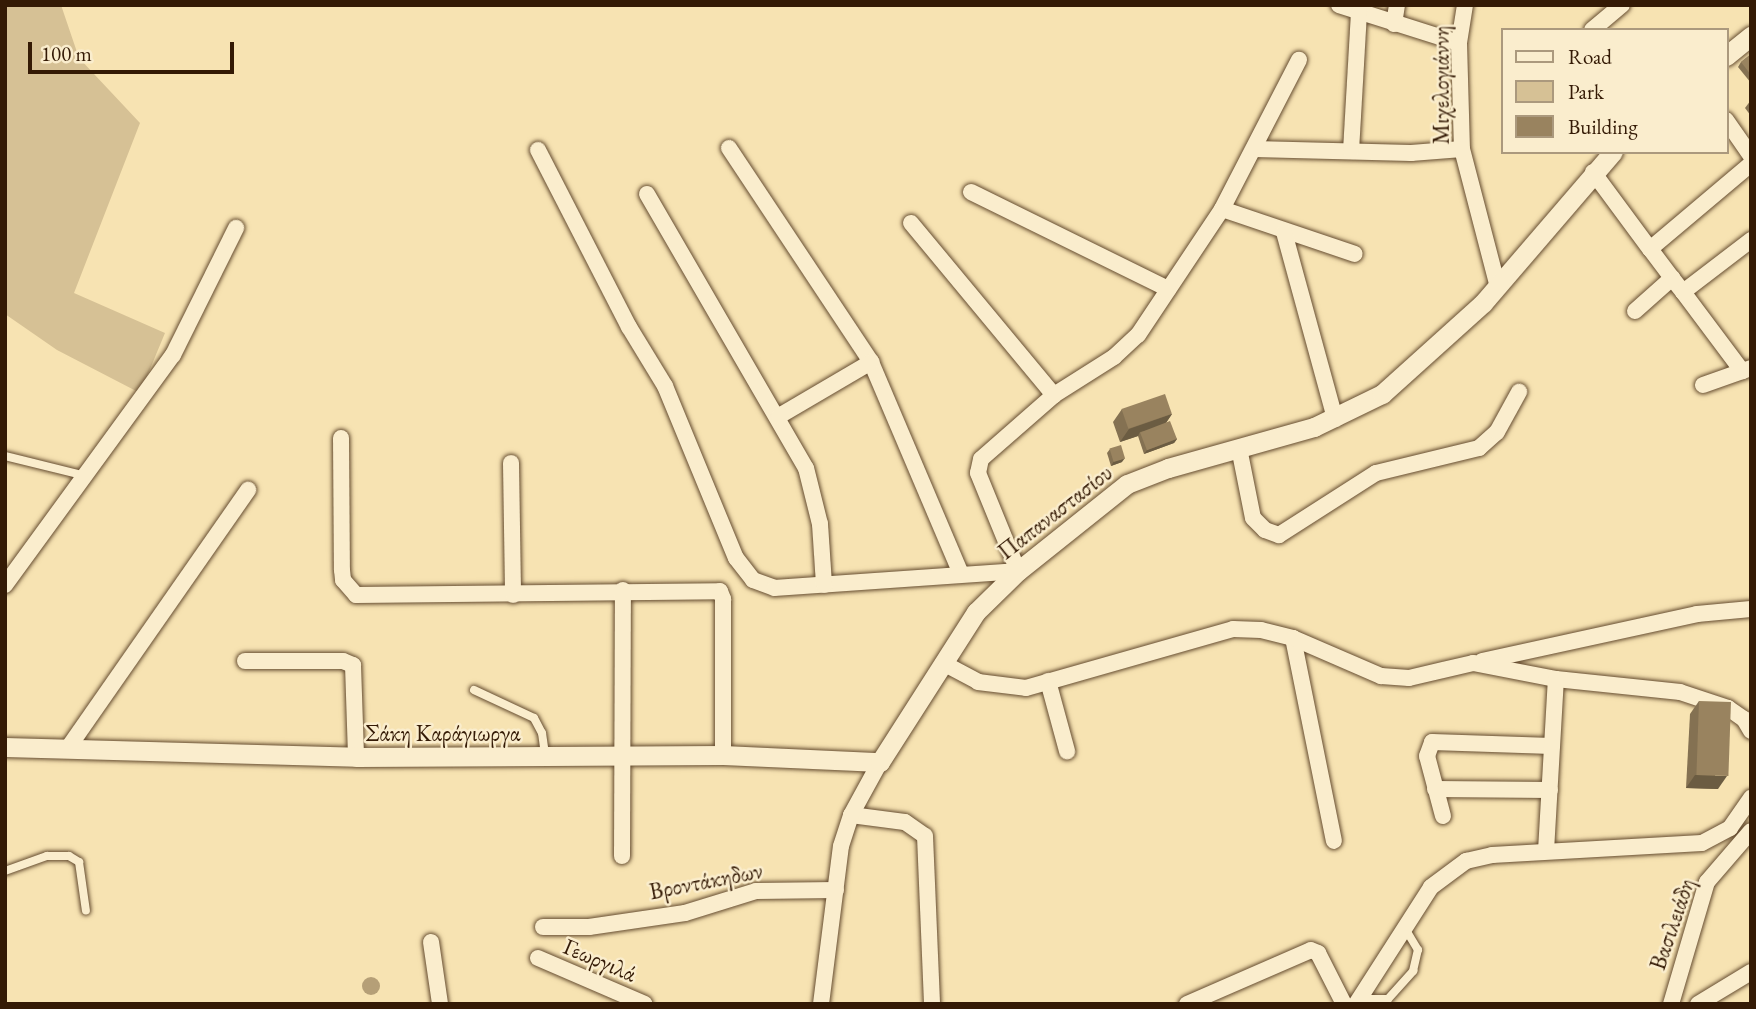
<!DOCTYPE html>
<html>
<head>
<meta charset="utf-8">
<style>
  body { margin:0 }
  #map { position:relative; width:1756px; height:1009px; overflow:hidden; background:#f7e3b2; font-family:"EB Garamond",serif }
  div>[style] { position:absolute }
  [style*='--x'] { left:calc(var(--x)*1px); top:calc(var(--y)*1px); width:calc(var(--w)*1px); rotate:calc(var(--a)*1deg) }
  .green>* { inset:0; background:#d6c195 }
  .water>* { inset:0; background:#b59f77 }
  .round { border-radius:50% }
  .path>* { height:2.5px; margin-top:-1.25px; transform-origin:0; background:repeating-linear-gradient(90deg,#341a05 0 5px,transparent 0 8.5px) }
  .roads { filter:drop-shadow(0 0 2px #654c30) drop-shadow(0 0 2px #654c30) }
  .service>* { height:8px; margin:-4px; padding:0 4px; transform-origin:4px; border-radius:4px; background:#faedcd }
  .minor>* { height:16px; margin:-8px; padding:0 8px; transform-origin:8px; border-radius:8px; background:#faedcd }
  .tertiary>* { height:19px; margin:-9.5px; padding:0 9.5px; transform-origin:9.5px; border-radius:9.5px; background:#faedcd }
  .wall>* { inset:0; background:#847152 }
  .shaded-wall>* { inset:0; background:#6b5c42 }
  .building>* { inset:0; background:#99835f; transform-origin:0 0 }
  span { translate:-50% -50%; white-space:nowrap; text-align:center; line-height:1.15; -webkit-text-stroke:5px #faedcd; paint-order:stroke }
  .street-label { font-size:23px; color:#341a05 }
  .frame { position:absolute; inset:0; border:7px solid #341a05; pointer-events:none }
  .legend { position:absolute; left:1501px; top:28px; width:228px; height:126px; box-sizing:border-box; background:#faedcd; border:2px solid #ab997d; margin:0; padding:9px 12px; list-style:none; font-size:21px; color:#341a05 }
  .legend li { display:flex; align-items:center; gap:14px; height:35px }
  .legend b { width:35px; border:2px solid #ab997d }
  .scale { position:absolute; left:28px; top:42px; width:206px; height:32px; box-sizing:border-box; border:4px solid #341a05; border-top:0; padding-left:9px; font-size:21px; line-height:24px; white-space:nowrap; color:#341a05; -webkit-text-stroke:5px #faedcd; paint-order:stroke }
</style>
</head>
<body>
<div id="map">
  <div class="green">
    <i style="clip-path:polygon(5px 5px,61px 5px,79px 58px,140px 123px,74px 293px,165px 333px,140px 393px,57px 350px,5px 314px)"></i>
  </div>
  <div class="water">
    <i class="round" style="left:362px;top:977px;width:18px;height:18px"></i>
  </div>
  <div class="path">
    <i style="--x:1000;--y:6;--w:1;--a:-90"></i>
  </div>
  <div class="roads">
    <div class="service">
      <i style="--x:5;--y:456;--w:83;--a:13.9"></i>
      <i style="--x:474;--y:690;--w:66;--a:25"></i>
      <i style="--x:534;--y:718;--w:17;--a:62"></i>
      <i style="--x:542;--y:733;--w:21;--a:82"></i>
      <i style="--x:5;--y:871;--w:45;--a:-19.7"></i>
      <i style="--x:47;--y:856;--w:22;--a:0"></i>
      <i style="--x:69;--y:856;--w:12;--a:31"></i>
      <i style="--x:79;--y:862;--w:49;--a:81.9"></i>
      <i style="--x:1360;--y:999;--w:28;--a:0"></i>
      <i style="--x:1388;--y:999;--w:38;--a:-48"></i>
      <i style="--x:1413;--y:971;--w:22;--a:-77"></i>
      <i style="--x:1418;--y:950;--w:23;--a:-121"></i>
    </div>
    <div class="minor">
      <i style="--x:1339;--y:5;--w:126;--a:17.6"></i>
      <i style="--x:1465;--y:5;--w:38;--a:99"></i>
      <i style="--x:1459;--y:43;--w:106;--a:88.4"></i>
      <i style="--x:1462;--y:149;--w:143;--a:75.4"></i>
      <i style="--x:1394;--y:24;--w:19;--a:-81"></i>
      <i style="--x:1592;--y:30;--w:39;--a:-40"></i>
      <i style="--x:1726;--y:120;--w:44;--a:55.2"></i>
      <i style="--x:729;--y:148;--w:257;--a:56.4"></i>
      <i style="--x:871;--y:362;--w:228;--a:67"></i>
      <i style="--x:1254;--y:149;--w:157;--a:1.5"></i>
      <i style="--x:1411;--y:153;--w:51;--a:-4.5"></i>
      <i style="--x:538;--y:150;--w:199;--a:62.8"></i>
      <i style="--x:629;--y:327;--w:69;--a:58.6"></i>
      <i style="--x:665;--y:386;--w:186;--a:67.6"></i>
      <i style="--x:736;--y:558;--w:28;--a:52"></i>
      <i style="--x:753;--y:580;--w:23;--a:20"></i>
      <i style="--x:775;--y:588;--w:244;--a:-4"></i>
      <i style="--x:1018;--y:571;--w:106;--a:-112.2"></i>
      <i style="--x:978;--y:473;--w:14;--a:-78"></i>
      <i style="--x:981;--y:459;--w:97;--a:-41.2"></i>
      <i style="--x:1054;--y:395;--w:71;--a:-32.3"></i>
      <i style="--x:1114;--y:357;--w:33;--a:-43"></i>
      <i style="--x:1138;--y:335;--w:151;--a:-56.3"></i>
      <i style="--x:1222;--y:209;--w:168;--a:-62.7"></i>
      <i style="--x:1351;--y:151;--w:138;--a:-86.7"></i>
      <i style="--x:1593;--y:172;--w:96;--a:53.5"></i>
      <i style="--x:971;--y:192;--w:220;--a:26.2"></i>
      <i style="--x:647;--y:194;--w:317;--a:59.9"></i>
      <i style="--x:806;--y:468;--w:58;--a:76"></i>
      <i style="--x:820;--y:524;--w:61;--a:86.2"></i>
      <i style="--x:1222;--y:209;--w:140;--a:18.7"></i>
      <i style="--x:911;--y:223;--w:224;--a:50.3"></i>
      <i style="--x:1284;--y:232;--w:194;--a:74.7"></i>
      <i style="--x:1672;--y:278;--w:36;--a:-127"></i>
      <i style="--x:1650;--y:249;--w:132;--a:-40.1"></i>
      <i style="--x:1683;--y:292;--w:99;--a:53.2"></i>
      <i style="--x:1635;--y:311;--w:50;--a:-41.7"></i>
      <i style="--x:1672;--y:278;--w:18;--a:52"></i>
      <i style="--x:1683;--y:292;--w:86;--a:-37.4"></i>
      <i style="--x:1703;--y:385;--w:51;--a:-19.5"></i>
      <i style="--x:779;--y:416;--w:107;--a:-30.4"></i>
      <i style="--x:341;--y:438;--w:132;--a:89.6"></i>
      <i style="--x:342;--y:570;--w:10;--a:84"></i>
      <i style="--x:343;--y:580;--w:20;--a:49"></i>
      <i style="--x:356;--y:595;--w:364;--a:-0.6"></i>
      <i style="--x:720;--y:591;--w:9;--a:69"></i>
      <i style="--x:723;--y:599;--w:156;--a:90"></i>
      <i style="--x:1239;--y:448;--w:71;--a:78.7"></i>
      <i style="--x:1253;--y:518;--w:17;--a:45"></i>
      <i style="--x:1265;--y:530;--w:15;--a:20"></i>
      <i style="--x:1279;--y:535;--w:115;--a:-32.6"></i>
      <i style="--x:1376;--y:473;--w:106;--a:-13.6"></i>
      <i style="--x:1479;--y:448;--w:24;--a:-42"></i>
      <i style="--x:1497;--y:432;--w:46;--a:-61.2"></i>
      <i style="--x:511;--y:463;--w:132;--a:89.1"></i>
      <i style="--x:5;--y:585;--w:285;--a:-53.9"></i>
      <i style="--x:173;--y:355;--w:142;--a:-63.6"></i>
      <i style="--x:1293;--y:638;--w:207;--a:78.6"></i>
      <i style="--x:245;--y:661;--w:98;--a:0"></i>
      <i style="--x:343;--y:661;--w:11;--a:22"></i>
      <i style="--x:353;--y:665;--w:92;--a:88.1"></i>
      <i style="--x:1482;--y:661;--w:220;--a:-12.3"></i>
      <i style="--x:1697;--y:614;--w:54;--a:-5.3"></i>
      <i style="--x:943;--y:663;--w:40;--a:28"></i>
      <i style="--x:978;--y:682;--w:48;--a:7.1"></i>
      <i style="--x:1026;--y:688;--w:215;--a:-15.9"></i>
      <i style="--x:1233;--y:629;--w:28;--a:2"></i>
      <i style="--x:1261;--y:630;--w:33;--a:14"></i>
      <i style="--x:1293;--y:638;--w:96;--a:23.4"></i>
      <i style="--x:1381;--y:676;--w:28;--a:4"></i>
      <i style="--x:1409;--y:678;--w:66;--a:-13.2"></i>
      <i style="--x:1473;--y:663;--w:85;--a:10.9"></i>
      <i style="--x:1556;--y:679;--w:125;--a:6"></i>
      <i style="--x:1680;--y:692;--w:51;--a:18.4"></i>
      <i style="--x:1728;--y:708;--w:19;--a:35"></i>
      <i style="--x:1744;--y:719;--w:14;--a:60"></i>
      <i style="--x:1048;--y:681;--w:73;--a:74.8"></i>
      <i style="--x:68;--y:748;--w:315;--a:-55.1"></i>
      <i style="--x:1435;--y:789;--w:115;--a:0.5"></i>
      <i style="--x:851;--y:815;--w:54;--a:7.4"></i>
      <i style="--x:905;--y:822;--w:24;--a:35"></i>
      <i style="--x:925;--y:836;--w:168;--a:87.6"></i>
      <i style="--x:1443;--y:816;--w:62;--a:-104.9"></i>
      <i style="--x:1427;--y:756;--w:15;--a:-70"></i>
      <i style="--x:1432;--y:742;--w:120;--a:1.9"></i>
      <i style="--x:1546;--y:851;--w:172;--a:-86.7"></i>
      <i style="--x:622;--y:856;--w:266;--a:-89.8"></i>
      <i style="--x:543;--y:927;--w:46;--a:0"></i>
      <i style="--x:589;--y:927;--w:97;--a:-8.3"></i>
      <i style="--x:685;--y:913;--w:74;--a:-17.2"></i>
      <i style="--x:756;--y:891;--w:80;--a:-0.7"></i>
      <i style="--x:431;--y:942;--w:63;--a:81.7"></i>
      <i style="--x:538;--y:958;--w:116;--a:23.3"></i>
      <i style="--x:821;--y:1004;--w:159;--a:-82.8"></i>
      <i style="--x:841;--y:846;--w:33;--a:-72"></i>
      <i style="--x:851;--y:815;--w:60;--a:-61.3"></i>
      <i style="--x:1187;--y:1004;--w:135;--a:-23.5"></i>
      <i style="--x:1311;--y:950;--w:8;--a:23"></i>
      <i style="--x:1318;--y:953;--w:57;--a:63"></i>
      <i style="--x:1356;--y:1004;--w:139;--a:-57.3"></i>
      <i style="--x:1431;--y:887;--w:44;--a:-36.6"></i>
      <i style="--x:1466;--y:861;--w:27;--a:-13"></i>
      <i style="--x:1492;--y:855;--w:210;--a:-3.3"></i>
      <i style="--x:1702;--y:843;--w:32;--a:-28"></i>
      <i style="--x:1730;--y:828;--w:37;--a:-55"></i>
      <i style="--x:1671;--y:1004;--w:127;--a:-73.6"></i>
      <i style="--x:1707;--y:882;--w:67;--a:-49.2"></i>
      <i style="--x:1698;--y:1004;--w:62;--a:-31.1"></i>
    </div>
    <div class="tertiary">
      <i style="--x:1726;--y:56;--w:32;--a:-39"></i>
      <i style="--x:5;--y:747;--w:351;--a:1.6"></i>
      <i style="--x:356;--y:757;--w:367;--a:-0.3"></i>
      <i style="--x:723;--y:755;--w:157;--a:2.6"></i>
      <i style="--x:880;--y:762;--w:178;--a:-57.4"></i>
      <i style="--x:976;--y:612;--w:59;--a:-44.3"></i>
      <i style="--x:1018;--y:571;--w:139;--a:-38.6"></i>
      <i style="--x:1127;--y:484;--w:44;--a:-21.3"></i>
      <i style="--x:1168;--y:468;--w:152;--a:-15.7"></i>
      <i style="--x:1314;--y:427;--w:76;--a:-25.9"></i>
      <i style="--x:1382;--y:394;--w:136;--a:-42"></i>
      <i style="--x:1483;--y:303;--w:199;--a:-49.3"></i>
    </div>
  </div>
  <div class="wall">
    <i style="clip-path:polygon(1751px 54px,1751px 83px,1738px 67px,1741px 62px)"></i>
    <i style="clip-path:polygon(1751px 100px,1751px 116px,1745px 108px)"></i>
    <i style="clip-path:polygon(1122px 409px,1172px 414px,1166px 423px,1177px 439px,1174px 443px,1144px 454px,1138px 436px,1120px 442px,1113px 422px)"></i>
    <i style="clip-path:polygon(1110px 449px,1122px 462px,1111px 466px,1107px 453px)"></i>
    <i style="clip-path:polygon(1699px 701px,1718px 789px,1686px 788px,1690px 714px)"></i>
  </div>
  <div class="shaded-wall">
    <i style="clip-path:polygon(1172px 414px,1163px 427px,1140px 432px,1138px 436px,1120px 442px,1129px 429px)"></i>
    <i style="clip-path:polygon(1177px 439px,1174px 443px,1144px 454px,1147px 450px)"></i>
    <i style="clip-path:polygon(1125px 458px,1122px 462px,1111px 466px,1114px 461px)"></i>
    <i style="clip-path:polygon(1695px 775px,1727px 776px,1718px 789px,1686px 788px)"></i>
  </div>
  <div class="building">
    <i style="clip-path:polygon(1751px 54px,1751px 75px,1741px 62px)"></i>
    <i style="left:1165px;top:394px;width:21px;height:46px;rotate:71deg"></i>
    <i style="left:1170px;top:421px;width:19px;height:32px;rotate:69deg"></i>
    <i style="left:1121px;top:445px;width:14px;height:12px;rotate:73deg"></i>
    <i style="left:1699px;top:701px;width:32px;height:74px;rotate:2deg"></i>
  </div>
  <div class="street-label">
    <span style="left:1441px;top:85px;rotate:-90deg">Μιχελογιάννη</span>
    <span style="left:1055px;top:512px;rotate:-38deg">Παπαναστασίου</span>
    <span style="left:443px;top:733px">Σάκη Καράγιωργα</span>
    <span style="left:706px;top:881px;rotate:-11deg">Βροντάκηδων</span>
    <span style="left:1672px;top:924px;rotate:-71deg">Βασιλειάδη</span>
    <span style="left:600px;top:960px;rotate:23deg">Γεωργιλά</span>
  </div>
  <div class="frame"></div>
  <ul class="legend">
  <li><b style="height:9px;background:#faedcd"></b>Road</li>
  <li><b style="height:19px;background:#d6c195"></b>Park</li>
  <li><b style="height:19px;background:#99835f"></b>Building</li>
  </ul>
  <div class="scale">100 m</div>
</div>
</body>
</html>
